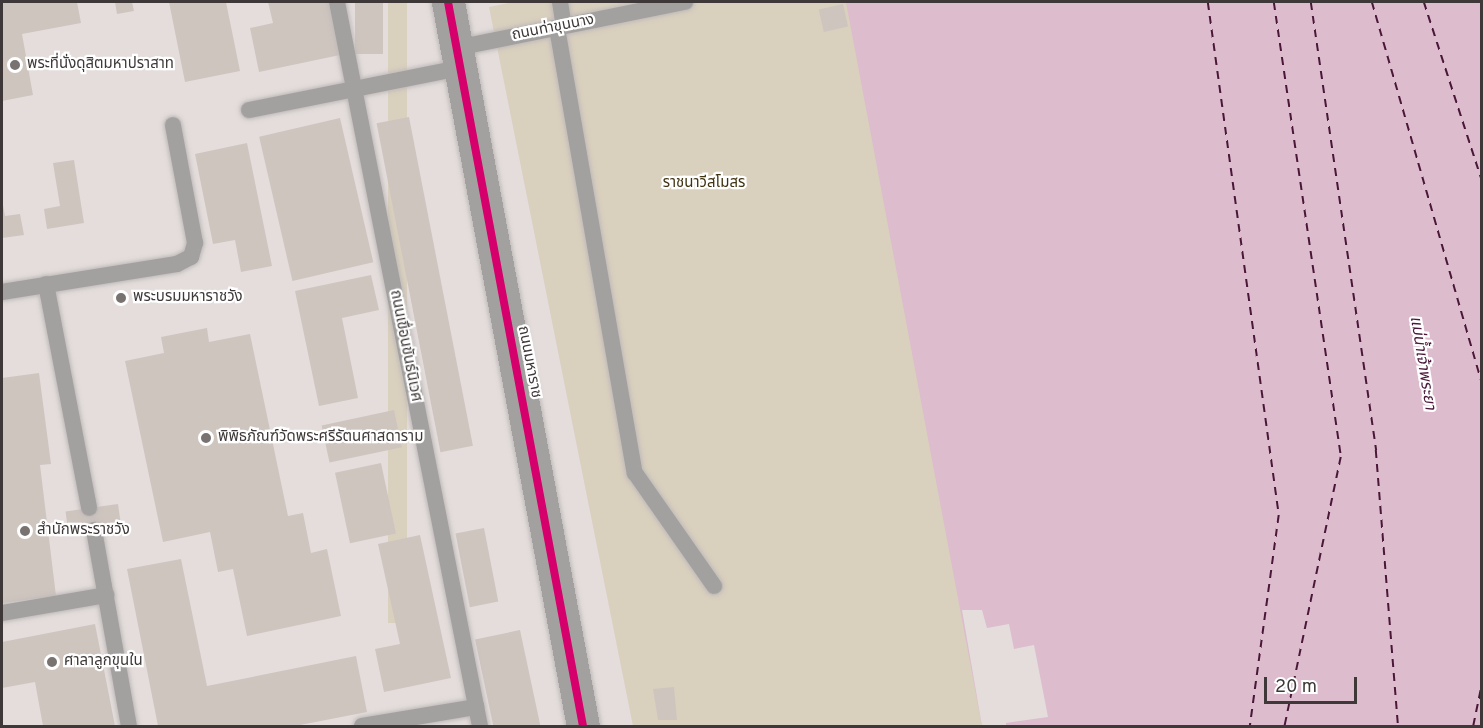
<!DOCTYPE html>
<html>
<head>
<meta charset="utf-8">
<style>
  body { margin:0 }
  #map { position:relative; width:1483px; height:728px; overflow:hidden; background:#e4dddc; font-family:Overpass,"Noto Sans Thai",sans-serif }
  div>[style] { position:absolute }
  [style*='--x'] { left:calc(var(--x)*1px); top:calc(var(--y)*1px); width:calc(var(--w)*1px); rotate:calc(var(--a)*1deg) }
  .green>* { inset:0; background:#dad0be; transform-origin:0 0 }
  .water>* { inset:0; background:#dcbccd }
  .pier>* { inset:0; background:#e4dddc }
  .ferry>* { height:1.5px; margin-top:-0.75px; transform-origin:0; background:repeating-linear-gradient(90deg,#4a1738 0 8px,transparent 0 14px) }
  .building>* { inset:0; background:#cfc5bf; transform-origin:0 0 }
  .roads { filter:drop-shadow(0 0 2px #bfbab9) drop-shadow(0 0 2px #bfbab9) }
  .service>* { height:16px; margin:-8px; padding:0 8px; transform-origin:8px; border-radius:8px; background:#a3a1a0 }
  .tertiary>* { height:33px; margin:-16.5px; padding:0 16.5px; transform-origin:16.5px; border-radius:16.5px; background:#a3a1a0 }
  .cycleway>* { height:8px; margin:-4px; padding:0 4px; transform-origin:4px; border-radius:4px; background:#d6006c }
  .dots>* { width:16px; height:16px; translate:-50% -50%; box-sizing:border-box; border:3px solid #fff; border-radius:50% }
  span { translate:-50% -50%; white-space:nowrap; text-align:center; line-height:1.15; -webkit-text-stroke:4.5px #fff; paint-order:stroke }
  .street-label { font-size:15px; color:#3e3938 }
  .poi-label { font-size:15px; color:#3e3938 }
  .left { translate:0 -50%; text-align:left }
  .park-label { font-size:15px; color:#3f3310 }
  .water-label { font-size:16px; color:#4a1738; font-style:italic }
  .frame { position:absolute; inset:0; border:3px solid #3e3938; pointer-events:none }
  .scale { position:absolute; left:1264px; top:677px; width:93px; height:27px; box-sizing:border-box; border:3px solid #3e3938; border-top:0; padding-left:8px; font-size:18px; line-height:21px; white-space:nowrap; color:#3e3938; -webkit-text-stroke:4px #fff; paint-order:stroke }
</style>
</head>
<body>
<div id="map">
  <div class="green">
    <i style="left:388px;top:2px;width:19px;height:621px"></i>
    <i style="clip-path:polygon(514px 2px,848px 2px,983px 726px,633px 726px,489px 7px)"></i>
  </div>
  <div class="water">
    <i style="clip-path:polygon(846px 2px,1481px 2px,1481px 726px,982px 726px)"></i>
  </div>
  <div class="pier">
    <i style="clip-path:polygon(962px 610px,982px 610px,987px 628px,1009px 624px,1014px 649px,1034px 645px,1048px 717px,1006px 723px,1006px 726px,982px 726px)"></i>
  </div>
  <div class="ferry">
    <i style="--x:1208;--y:2;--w:518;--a:82.12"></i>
    <i style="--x:1279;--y:515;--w:213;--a:97.8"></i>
    <i style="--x:1274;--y:2;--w:460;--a:81.6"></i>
    <i style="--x:1341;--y:457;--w:275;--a:101.8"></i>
    <i style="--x:1311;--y:2;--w:453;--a:81.7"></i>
    <i style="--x:1376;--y:450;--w:277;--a:85.4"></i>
    <i style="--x:1372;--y:2;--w:396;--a:73.9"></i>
    <i style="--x:1424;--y:2;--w:188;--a:72"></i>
    <i style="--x:1473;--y:726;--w:45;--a:-78.4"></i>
  </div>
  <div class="building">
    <i style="clip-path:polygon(2px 2px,77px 2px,81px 23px,22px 34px,33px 95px,2px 101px)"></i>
    <i style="clip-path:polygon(115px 2px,132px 2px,134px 11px,117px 14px)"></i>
    <i style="clip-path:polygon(169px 2px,226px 2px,240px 71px,185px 82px)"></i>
    <i style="clip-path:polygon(268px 2px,329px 2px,340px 55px,259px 72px,250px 28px,273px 23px)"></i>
    <i style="left:355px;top:2px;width:28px;height:52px"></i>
    <i style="left:843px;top:4px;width:23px;height:25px;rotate:77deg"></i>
    <i style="left:409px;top:117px;width:335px;height:33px;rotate:79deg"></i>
    <i style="left:340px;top:118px;width:148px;height:83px;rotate:77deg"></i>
    <i style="clip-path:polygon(247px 143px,272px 266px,241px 272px,235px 240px,213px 244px,195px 154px)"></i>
    <i style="clip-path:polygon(74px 160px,84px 223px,47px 229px,44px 209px,60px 206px,53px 163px)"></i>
    <i style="clip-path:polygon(3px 205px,5px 216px,20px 214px,24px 235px,2px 238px)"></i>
    <i style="clip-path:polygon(371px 275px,379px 310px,342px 318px,358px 398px,319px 406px,295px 291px)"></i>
    <i style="clip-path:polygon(207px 328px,209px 342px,250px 334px,288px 516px,303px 513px,311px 553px,327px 549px,341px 616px,247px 636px,233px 569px,218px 572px,210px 532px,163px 542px,125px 361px,164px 353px,161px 337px)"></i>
    <i style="clip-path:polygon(39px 373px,51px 464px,40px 465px,56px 596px,2px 603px,2px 378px)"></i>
    <i style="left:394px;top:410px;width:38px;height:74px;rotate:78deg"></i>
    <i style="left:381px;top:463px;width:72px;height:47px;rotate:78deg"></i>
    <i style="left:118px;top:504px;width:21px;height:53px;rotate:82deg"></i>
    <i style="left:484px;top:528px;width:75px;height:29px;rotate:79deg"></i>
    <i style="clip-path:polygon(420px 535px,451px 678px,384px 692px,375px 649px,400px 644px,378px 544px)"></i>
    <i style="clip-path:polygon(181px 559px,207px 686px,356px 656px,367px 712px,295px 726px,158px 726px,127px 569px)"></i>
    <i style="clip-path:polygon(95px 624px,115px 726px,43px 726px,35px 682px,2px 688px,2px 642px)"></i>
    <i style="left:520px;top:630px;width:98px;height:46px;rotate:78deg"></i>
    <i style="clip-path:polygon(674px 687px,677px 720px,658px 720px,653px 689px)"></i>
  </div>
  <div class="roads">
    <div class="service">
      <i style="--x:337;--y:2;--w:738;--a:78.83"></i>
      <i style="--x:560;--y:2;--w:24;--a:81"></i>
      <i style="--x:557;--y:28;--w:452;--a:80.1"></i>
      <i style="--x:635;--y:473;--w:138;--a:55"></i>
      <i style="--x:456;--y:48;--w:234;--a:-11.4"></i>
      <i style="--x:249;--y:110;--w:215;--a:-11.3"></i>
      <i style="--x:46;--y:284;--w:228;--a:79.1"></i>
      <i style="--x:2;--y:292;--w:177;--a:-9.1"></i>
      <i style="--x:177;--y:264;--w:16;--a:-27"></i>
      <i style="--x:191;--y:257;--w:15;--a:-74"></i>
      <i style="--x:195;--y:243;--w:120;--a:-100.6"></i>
      <i style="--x:94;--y:530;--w:199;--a:79.9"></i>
      <i style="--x:2;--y:613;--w:106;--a:-9.8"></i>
      <i style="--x:362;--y:726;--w:116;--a:-9.5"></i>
    </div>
    <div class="tertiary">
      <i style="--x:448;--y:2;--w:736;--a:79.44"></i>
    </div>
  </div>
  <div class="cycleway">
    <i style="--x:448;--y:2;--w:736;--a:79.44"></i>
  </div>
  <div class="dots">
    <i style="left:15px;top:65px;background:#787271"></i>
    <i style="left:121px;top:298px;background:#787271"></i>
    <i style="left:206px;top:438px;background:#787271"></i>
    <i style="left:25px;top:531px;background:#787271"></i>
    <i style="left:52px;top:662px;background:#787271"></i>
  </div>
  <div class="street-label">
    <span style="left:553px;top:28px;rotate:-11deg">ถนนท่าขุนนาง</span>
    <span style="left:405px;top:346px;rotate:79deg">ถนนเขื่อนขันธ์นิเวศ</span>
    <span style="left:529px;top:362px;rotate:79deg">ถนนมหาราช</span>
  </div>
  <div class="poi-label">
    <span class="left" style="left:27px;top:65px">พระที่นั่งดุสิตมหาปราสาท</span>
    <span class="left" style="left:133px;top:298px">พระบรมมหาราชวัง</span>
    <span class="left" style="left:218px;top:438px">พิพิธภัณฑ์วัดพระศรีรัตนศาสดาราม</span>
    <span class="left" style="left:37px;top:531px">สำนักพระราชวัง</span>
    <span class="left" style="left:64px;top:662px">ศาลาลูกขุนใน</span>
  </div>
  <div class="park-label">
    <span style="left:704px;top:184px">ราชนาวีสโมสร</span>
  </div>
  <div class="water-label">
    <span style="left:1422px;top:363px;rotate:81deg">แม่น้ำเจ้าพระยา</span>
  </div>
  <div class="frame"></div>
  <div class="scale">20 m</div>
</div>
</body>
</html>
